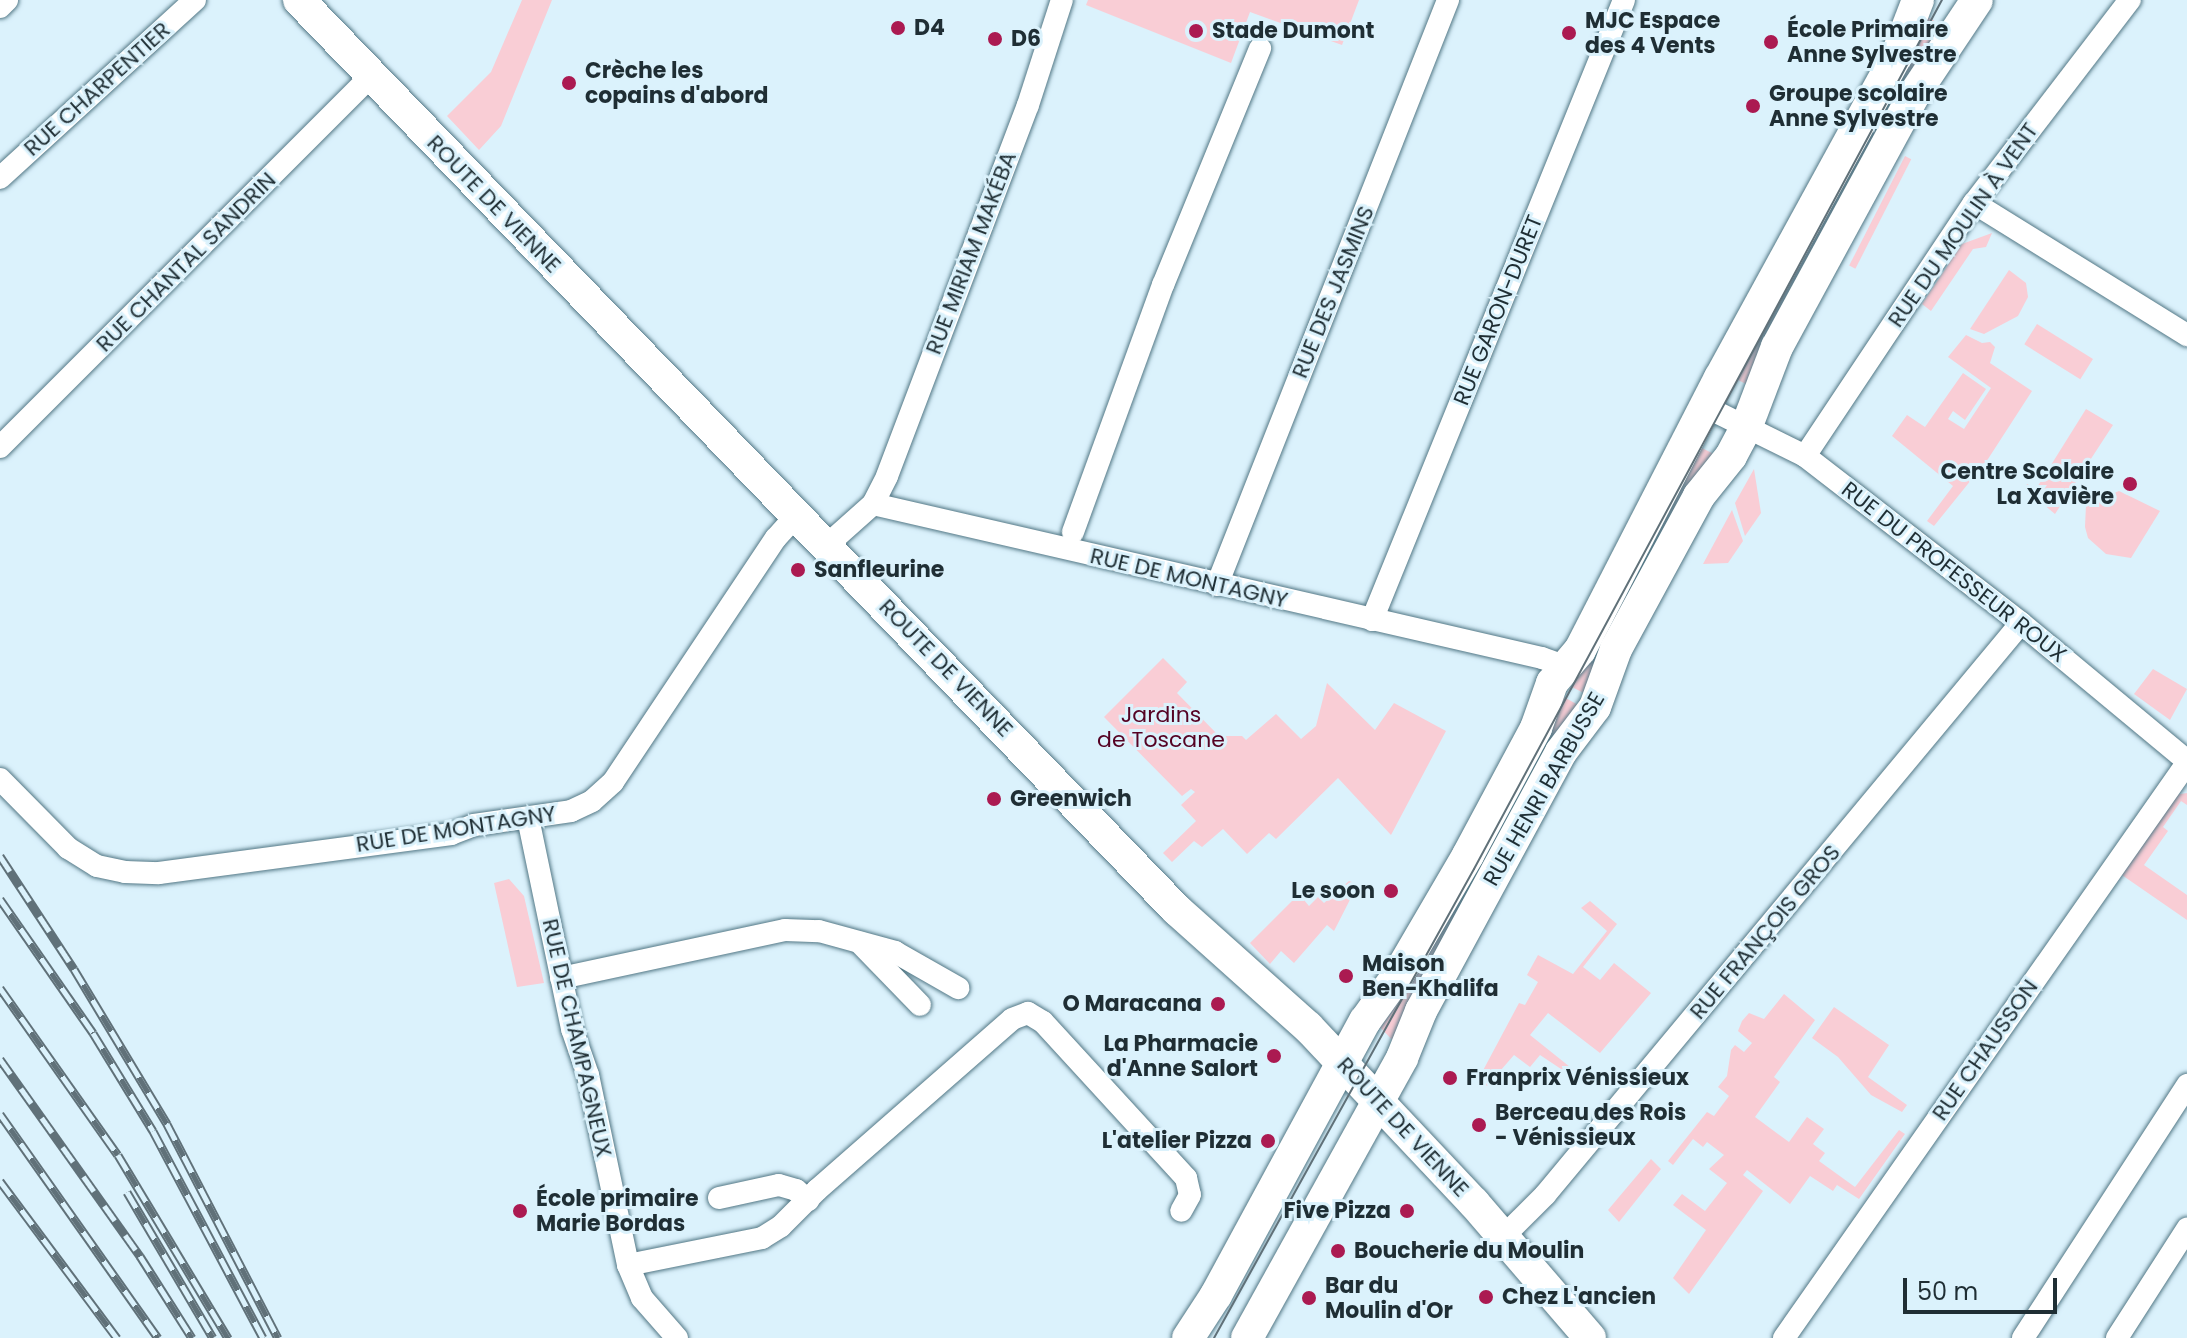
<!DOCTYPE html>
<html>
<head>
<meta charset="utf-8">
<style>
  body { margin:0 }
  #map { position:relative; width:2187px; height:1338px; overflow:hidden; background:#dbf2fc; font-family:Poppins,sans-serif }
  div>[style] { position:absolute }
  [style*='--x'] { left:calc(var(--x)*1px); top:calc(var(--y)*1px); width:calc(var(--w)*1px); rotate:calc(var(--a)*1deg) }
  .green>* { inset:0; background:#f9cdd5; transform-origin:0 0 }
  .roads { filter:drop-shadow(0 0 2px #527785) drop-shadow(0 0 2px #527785) }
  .street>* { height:22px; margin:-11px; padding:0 11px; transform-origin:11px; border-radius:11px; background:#fff }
  .secondary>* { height:32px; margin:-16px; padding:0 16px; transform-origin:16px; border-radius:16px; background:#fff }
  .tram>* { height:2px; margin:-1px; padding:0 1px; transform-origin:1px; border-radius:1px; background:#607179 }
  .rail>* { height:9px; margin-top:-4.5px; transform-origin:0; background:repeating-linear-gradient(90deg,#dbf2fc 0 18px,#607179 0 36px); box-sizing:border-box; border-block:2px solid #607179 }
  .dots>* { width:22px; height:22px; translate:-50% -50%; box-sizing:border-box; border:4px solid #dbf2fc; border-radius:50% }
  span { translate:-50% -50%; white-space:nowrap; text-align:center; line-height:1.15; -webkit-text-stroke:6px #dbf2fc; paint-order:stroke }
  .poi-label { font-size:22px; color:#1f2e34; font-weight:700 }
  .left { translate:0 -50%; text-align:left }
  .right { translate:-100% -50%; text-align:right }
  .street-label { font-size:22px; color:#1f2e34 }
  .park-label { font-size:22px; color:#550223 }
  .scale { position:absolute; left:1903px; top:1278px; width:154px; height:36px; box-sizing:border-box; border:4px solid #1f2e34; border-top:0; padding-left:10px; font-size:24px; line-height:28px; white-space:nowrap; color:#1f2e34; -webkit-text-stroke:6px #dbf2fc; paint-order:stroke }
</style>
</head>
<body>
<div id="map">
  <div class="green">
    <i style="clip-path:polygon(522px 0,552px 0,501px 126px,479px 150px,447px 116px,491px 72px)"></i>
    <i style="clip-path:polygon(1088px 0,1359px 0,1342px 45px,1250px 12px,1231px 63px,1086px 5px)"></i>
    <i style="clip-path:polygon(1926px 16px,1943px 26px,1754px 388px,1730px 376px)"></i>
    <i style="left:1905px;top:156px;width:7px;height:123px;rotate:27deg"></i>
    <i style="clip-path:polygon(1992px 233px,1986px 247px,1973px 249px,1931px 311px,1922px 304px,1962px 244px)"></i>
    <i style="clip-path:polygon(2009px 270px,2026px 283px,2028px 297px,2018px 316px,1984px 334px,1970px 329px)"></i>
    <i style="left:2037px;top:324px;width:66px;height:24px;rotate:32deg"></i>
    <i style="clip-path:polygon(1966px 335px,1982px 343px,1990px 342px,1995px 347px,1990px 363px,2032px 391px,1988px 459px,1934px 526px,1927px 521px,1953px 486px,1892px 436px,1907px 415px,1925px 427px,1963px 373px,1986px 389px,1965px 420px,1953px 411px,1948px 419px,1964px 429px,1991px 388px,1948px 357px)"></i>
    <i style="clip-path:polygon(2086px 409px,2113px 425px,2055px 514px,2025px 489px,2027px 484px,2036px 489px)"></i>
    <i style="left:1696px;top:445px;width:25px;height:272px;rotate:27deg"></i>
    <i style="clip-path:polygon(1754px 469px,1761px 513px,1745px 536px,1735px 503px)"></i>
    <i style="clip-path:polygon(2119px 491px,2160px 511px,2131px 558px,2106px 554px,2088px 538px,2085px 527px,2086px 505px)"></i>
    <i style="clip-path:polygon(1732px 510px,1743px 541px,1728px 563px,1703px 564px)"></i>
    <i style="clip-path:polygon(1163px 658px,1187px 682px,1177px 693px,1219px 736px,1242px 736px,1246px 740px,1276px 714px,1301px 739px,1316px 726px,1327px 683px,1375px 730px,1394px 703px,1446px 731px,1391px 835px,1338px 778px,1276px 839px,1269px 833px,1247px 854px,1223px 829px,1202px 847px,1194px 841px,1172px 862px,1163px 853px,1196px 821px,1181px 805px,1195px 792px,1191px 789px,1182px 796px,1104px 717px)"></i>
    <i style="clip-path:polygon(2153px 669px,2187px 689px,2170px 720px,2134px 694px)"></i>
    <i style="clip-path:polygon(1562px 696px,1580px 706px,1399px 1047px,1376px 1023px)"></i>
    <i style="clip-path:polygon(2187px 793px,2187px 805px,2181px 801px,2163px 827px,2168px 831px,2144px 865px,2187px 895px,2187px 920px,2119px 873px,2174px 795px)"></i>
    <i style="clip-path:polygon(509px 879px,524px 896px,544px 983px,517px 987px,494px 883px)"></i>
    <i style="clip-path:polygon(1349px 881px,1358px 884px,1334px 931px,1327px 925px,1294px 963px,1281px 951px,1270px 964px,1250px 943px,1299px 894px,1309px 906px,1318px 897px,1324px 903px)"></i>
    <i style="clip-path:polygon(1590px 901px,1617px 924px,1583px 967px,1600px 980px,1614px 963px,1651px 993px,1600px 1053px,1548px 1013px,1530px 1035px,1575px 1071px,1570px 1075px,1540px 1055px,1530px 1067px,1514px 1055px,1487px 1086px,1479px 1078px,1519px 1003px,1525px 1005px,1538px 982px,1527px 975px,1538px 955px,1573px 974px,1607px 931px,1581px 908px)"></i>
    <i style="clip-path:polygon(1784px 994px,1815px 1020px,1774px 1077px,1780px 1082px,1755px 1117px,1789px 1142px,1807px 1117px,1824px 1129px,1813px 1144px,1825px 1153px,1819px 1161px,1855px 1187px,1899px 1130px,1905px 1134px,1859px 1199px,1837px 1185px,1833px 1191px,1810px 1176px,1790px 1204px,1747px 1170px,1743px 1175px,1763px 1191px,1689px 1294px,1673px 1278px,1706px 1230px,1673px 1205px,1682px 1194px,1705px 1211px,1727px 1183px,1709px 1169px,1724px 1155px,1707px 1142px,1703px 1147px,1693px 1139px,1673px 1165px,1668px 1161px,1707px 1112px,1714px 1116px,1729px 1096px,1718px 1087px,1727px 1076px,1731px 1050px,1735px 1045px,1744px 1052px,1752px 1043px,1738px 1031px,1742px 1021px,1749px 1013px,1764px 1019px)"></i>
    <i style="clip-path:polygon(1834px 1007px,1889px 1045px,1868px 1077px,1907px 1105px,1902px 1112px,1871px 1095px,1838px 1057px,1812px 1038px)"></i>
    <i style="clip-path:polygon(1651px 1159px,1661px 1169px,1619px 1222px,1608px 1210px)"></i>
  </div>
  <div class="roads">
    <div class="street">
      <i style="--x:0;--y:7;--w:10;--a:-45"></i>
      <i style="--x:0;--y:178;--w:264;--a:-42.4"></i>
      <i style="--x:1974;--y:203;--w:251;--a:31.8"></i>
      <i style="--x:1706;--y:407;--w:110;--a:26.3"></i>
      <i style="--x:1805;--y:456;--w:273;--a:37.7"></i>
      <i style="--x:2021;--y:623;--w:216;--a:39.7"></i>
      <i style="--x:0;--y:447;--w:525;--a:-45"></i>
      <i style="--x:1805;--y:456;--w:304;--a:-56.3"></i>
      <i style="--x:1974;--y:203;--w:256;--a:-52.5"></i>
      <i style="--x:873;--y:504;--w:686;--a:12.96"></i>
      <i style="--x:1542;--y:658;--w:23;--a:20"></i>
      <i style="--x:1073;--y:532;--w:263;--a:-70"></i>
      <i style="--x:1163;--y:285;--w:256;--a:-67.7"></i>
      <i style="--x:827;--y:545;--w:62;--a:-41.7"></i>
      <i style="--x:873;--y:504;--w:31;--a:-63"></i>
      <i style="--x:887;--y:476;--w:397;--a:-69.2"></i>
      <i style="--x:1028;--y:105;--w:110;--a:-72.1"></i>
      <i style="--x:1217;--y:585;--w:629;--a:-68.45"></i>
      <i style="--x:1372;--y:620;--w:669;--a:-67.88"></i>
      <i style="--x:0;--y:779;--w:97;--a:45.4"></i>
      <i style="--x:68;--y:848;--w:34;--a:32"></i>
      <i style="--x:97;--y:866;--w:29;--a:12"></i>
      <i style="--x:125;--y:872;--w:34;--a:2"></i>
      <i style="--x:159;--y:873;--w:295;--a:-7.6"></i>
      <i style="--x:451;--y:834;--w:25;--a:-21"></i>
      <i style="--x:474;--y:825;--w:98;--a:-8.2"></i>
      <i style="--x:571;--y:811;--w:23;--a:-25"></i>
      <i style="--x:592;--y:801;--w:28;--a:-42"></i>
      <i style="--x:613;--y:782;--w:293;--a:-56.3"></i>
      <i style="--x:776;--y:538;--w:31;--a:-48"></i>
      <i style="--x:528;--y:818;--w:216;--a:78.2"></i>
      <i style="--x:572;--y:1029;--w:49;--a:70.8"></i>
      <i style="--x:588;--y:1075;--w:194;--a:78.1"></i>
      <i style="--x:628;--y:1265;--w:36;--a:67"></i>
      <i style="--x:642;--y:1298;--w:53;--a:48.8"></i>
      <i style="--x:860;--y:943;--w:86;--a:45.9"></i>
      <i style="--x:561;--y:978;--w:229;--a:-12.1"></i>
      <i style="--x:785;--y:930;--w:34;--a:2"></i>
      <i style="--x:819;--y:931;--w:79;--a:15.4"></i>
      <i style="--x:895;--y:952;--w:73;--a:29.7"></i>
      <i style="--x:719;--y:1198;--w:61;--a:-12.2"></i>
      <i style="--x:779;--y:1185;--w:18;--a:16"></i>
      <i style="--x:796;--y:1190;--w:16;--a:40"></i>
      <i style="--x:1504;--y:1236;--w:58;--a:-45"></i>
      <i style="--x:1545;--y:1195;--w:744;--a:-50.23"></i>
      <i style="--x:628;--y:1265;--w:137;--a:-11.4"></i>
      <i style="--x:762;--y:1238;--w:22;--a:-32"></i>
      <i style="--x:781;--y:1226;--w:51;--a:-45"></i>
      <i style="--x:817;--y:1190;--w:259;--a:-41.2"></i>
      <i style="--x:1012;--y:1019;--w:17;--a:-21"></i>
      <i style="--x:1028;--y:1013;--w:17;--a:31"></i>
      <i style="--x:1043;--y:1022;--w:212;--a:47.5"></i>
      <i style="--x:1186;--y:1178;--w:17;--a:77"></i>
      <i style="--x:1190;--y:1195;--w:18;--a:119"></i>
      <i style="--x:1784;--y:1338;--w:702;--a:-54.97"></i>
      <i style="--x:2023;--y:1338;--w:302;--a:-57"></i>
      <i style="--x:2117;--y:1338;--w:130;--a:-57.3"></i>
    </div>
    <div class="secondary">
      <i style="--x:299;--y:0;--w:1265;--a:46.03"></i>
      <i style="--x:1177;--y:910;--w:176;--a:41.8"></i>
      <i style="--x:1308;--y:1027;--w:242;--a:46.7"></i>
      <i style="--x:1474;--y:1203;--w:178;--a:49.3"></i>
      <i style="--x:1188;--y:1338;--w:51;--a:-56.9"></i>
      <i style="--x:1216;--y:1295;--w:312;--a:-61.5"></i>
      <i style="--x:1365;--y:1021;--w:57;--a:-54.3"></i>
      <i style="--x:1398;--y:975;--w:139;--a:-59.7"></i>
      <i style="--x:1468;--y:855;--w:144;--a:-61.8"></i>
      <i style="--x:1536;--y:728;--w:48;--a:-70.4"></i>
      <i style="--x:1552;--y:683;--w:43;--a:-49.7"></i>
      <i style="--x:1580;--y:650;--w:306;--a:-62.8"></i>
      <i style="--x:1720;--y:378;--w:366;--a:-61.3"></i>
      <i style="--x:1896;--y:57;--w:61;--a:-68.9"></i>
      <i style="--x:1247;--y:1338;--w:320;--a:-61"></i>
      <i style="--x:1402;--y:1058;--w:51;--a:-68"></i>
      <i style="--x:1421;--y:1011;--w:294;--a:-61.6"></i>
      <i style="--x:1561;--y:752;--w:56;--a:-52.9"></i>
      <i style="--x:1595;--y:707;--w:62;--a:-70.1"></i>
      <i style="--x:1616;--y:649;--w:174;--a:-61.5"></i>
      <i style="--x:1699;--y:496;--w:51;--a:-51.3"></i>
      <i style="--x:1731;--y:456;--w:32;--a:-62"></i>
      <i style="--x:1746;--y:428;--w:87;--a:-69.1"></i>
      <i style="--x:1777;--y:347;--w:285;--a:-61.5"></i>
      <i style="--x:1913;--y:96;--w:115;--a:-56.3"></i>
    </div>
  </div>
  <div class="tram">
    <i style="--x:1214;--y:1338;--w:536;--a:-61"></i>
    <i style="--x:1474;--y:869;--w:987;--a:-61.7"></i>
  </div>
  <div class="rail">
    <i style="--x:0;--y:856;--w:135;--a:56.8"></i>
    <i style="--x:74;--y:969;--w:181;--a:59"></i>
    <i style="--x:167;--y:1124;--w:241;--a:62.6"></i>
    <i style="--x:0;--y:899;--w:163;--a:55.2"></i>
    <i style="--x:93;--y:1033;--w:115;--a:58.5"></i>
    <i style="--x:153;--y:1131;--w:234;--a:62"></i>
    <i style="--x:0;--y:988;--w:204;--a:54.8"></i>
    <i style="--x:118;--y:1155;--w:214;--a:59"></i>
    <i style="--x:0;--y:1059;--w:242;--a:54.6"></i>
    <i style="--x:140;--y:1256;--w:97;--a:57.6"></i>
    <i style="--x:0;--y:1114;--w:274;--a:54.8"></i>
    <i style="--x:0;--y:1181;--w:196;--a:53.3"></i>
    <i style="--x:127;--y:1192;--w:169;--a:59.5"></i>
  </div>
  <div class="dots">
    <i style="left:898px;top:28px;background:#ab1a51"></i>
    <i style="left:1196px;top:31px;background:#ab1a51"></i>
    <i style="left:1569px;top:33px;background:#ab1a51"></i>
    <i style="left:995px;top:39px;background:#ab1a51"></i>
    <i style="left:1771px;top:42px;background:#ab1a51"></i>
    <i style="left:569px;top:83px;background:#ab1a51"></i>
    <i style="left:1753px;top:106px;background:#ab1a51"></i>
    <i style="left:2130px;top:484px;background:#ab1a51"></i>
    <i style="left:798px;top:570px;background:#ab1a51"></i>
    <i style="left:994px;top:799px;background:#ab1a51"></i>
    <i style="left:1391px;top:891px;background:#ab1a51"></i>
    <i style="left:1346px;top:976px;background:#ab1a51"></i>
    <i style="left:1218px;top:1004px;background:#ab1a51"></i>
    <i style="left:1274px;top:1056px;background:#ab1a51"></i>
    <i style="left:1450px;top:1078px;background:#ab1a51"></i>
    <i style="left:1479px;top:1125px;background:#ab1a51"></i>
    <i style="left:1268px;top:1141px;background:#ab1a51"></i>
    <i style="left:520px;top:1211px;background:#ab1a51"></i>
    <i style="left:1407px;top:1211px;background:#ab1a51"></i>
    <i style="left:1338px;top:1251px;background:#ab1a51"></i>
    <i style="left:1486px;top:1297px;background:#ab1a51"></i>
    <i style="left:1309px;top:1298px;background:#ab1a51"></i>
  </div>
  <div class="poi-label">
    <span class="left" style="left:1585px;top:33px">MJC Espace<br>des 4 Vents</span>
    <span class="left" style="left:914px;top:28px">D4</span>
    <span class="left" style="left:1787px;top:42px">École Primaire<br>Anne Sylvestre</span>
    <span class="left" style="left:1212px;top:31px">Stade Dumont</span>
    <span class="left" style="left:1011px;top:39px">D6</span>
    <span class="left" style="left:585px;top:83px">Crèche les<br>copains d'abord</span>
    <span class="left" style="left:1769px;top:106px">Groupe scolaire<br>Anne Sylvestre</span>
    <span class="right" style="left:2114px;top:484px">Centre Scolaire<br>La Xavière</span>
    <span class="left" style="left:814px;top:570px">Sanfleurine</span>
    <span class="left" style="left:1010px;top:799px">Greenwich</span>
    <span class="right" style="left:1375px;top:891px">Le soon</span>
    <span class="left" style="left:1362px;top:976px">Maison<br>Ben-Khalifa</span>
    <span class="right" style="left:1202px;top:1004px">O Maracana</span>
    <span class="right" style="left:1258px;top:1056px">La Pharmacie<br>d'Anne Salort</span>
    <span class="left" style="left:1466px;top:1078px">Franprix Vénissieux</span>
    <span class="left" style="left:1495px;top:1125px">Berceau des Rois<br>- Vénissieux</span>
    <span class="right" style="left:1252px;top:1141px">L'atelier Pizza</span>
    <span class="left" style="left:536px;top:1211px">École primaire<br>Marie Bordas</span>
    <span class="right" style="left:1391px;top:1211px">Five Pizza</span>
    <span class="left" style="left:1354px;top:1251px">Boucherie du Moulin</span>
    <span class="left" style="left:1325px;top:1298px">Bar du<br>Moulin d'Or</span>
    <span class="left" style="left:1502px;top:1297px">Chez L'ancien</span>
  </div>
  <div class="street-label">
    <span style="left:97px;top:89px;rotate:-42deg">RUE CHARPENTIER</span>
    <span style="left:494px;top:204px;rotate:46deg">ROUTE DE VIENNE</span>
    <span style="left:1963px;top:225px;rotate:-55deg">RUE DU MOULIN À VENT</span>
    <span style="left:971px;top:253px;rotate:-69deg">RUE MIRIAM MAKÉBA</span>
    <span style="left:186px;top:262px;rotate:-45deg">RUE CHANTAL SANDRIN</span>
    <span style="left:1333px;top:292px;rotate:-68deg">RUE DES JASMINS</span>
    <span style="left:1498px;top:310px;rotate:-68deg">RUE GARON-DURET</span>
    <span style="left:1954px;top:572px;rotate:38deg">RUE DU PROFESSEUR ROUX</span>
    <span style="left:1189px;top:578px;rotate:13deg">RUE DE MONTAGNY</span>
    <span style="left:946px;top:668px;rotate:46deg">ROUTE DE VIENNE</span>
    <span style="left:1544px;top:789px;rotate:-60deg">RUE HENRI BARBUSSE</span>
    <span style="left:456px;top:829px;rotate:-9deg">RUE DE MONTAGNY</span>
    <span style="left:1765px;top:932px;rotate:-50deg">RUE FRANÇOIS GROS</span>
    <span style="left:577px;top:1038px;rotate:77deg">RUE DE CHAMPAGNEUX</span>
    <span style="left:1985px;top:1050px;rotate:-55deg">RUE CHAUSSON</span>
    <span style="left:1403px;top:1127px;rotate:47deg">ROUTE DE VIENNE</span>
  </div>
  <div class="park-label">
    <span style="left:1161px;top:727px">Jardins<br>de Toscane</span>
  </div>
  <div class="scale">50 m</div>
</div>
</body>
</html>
